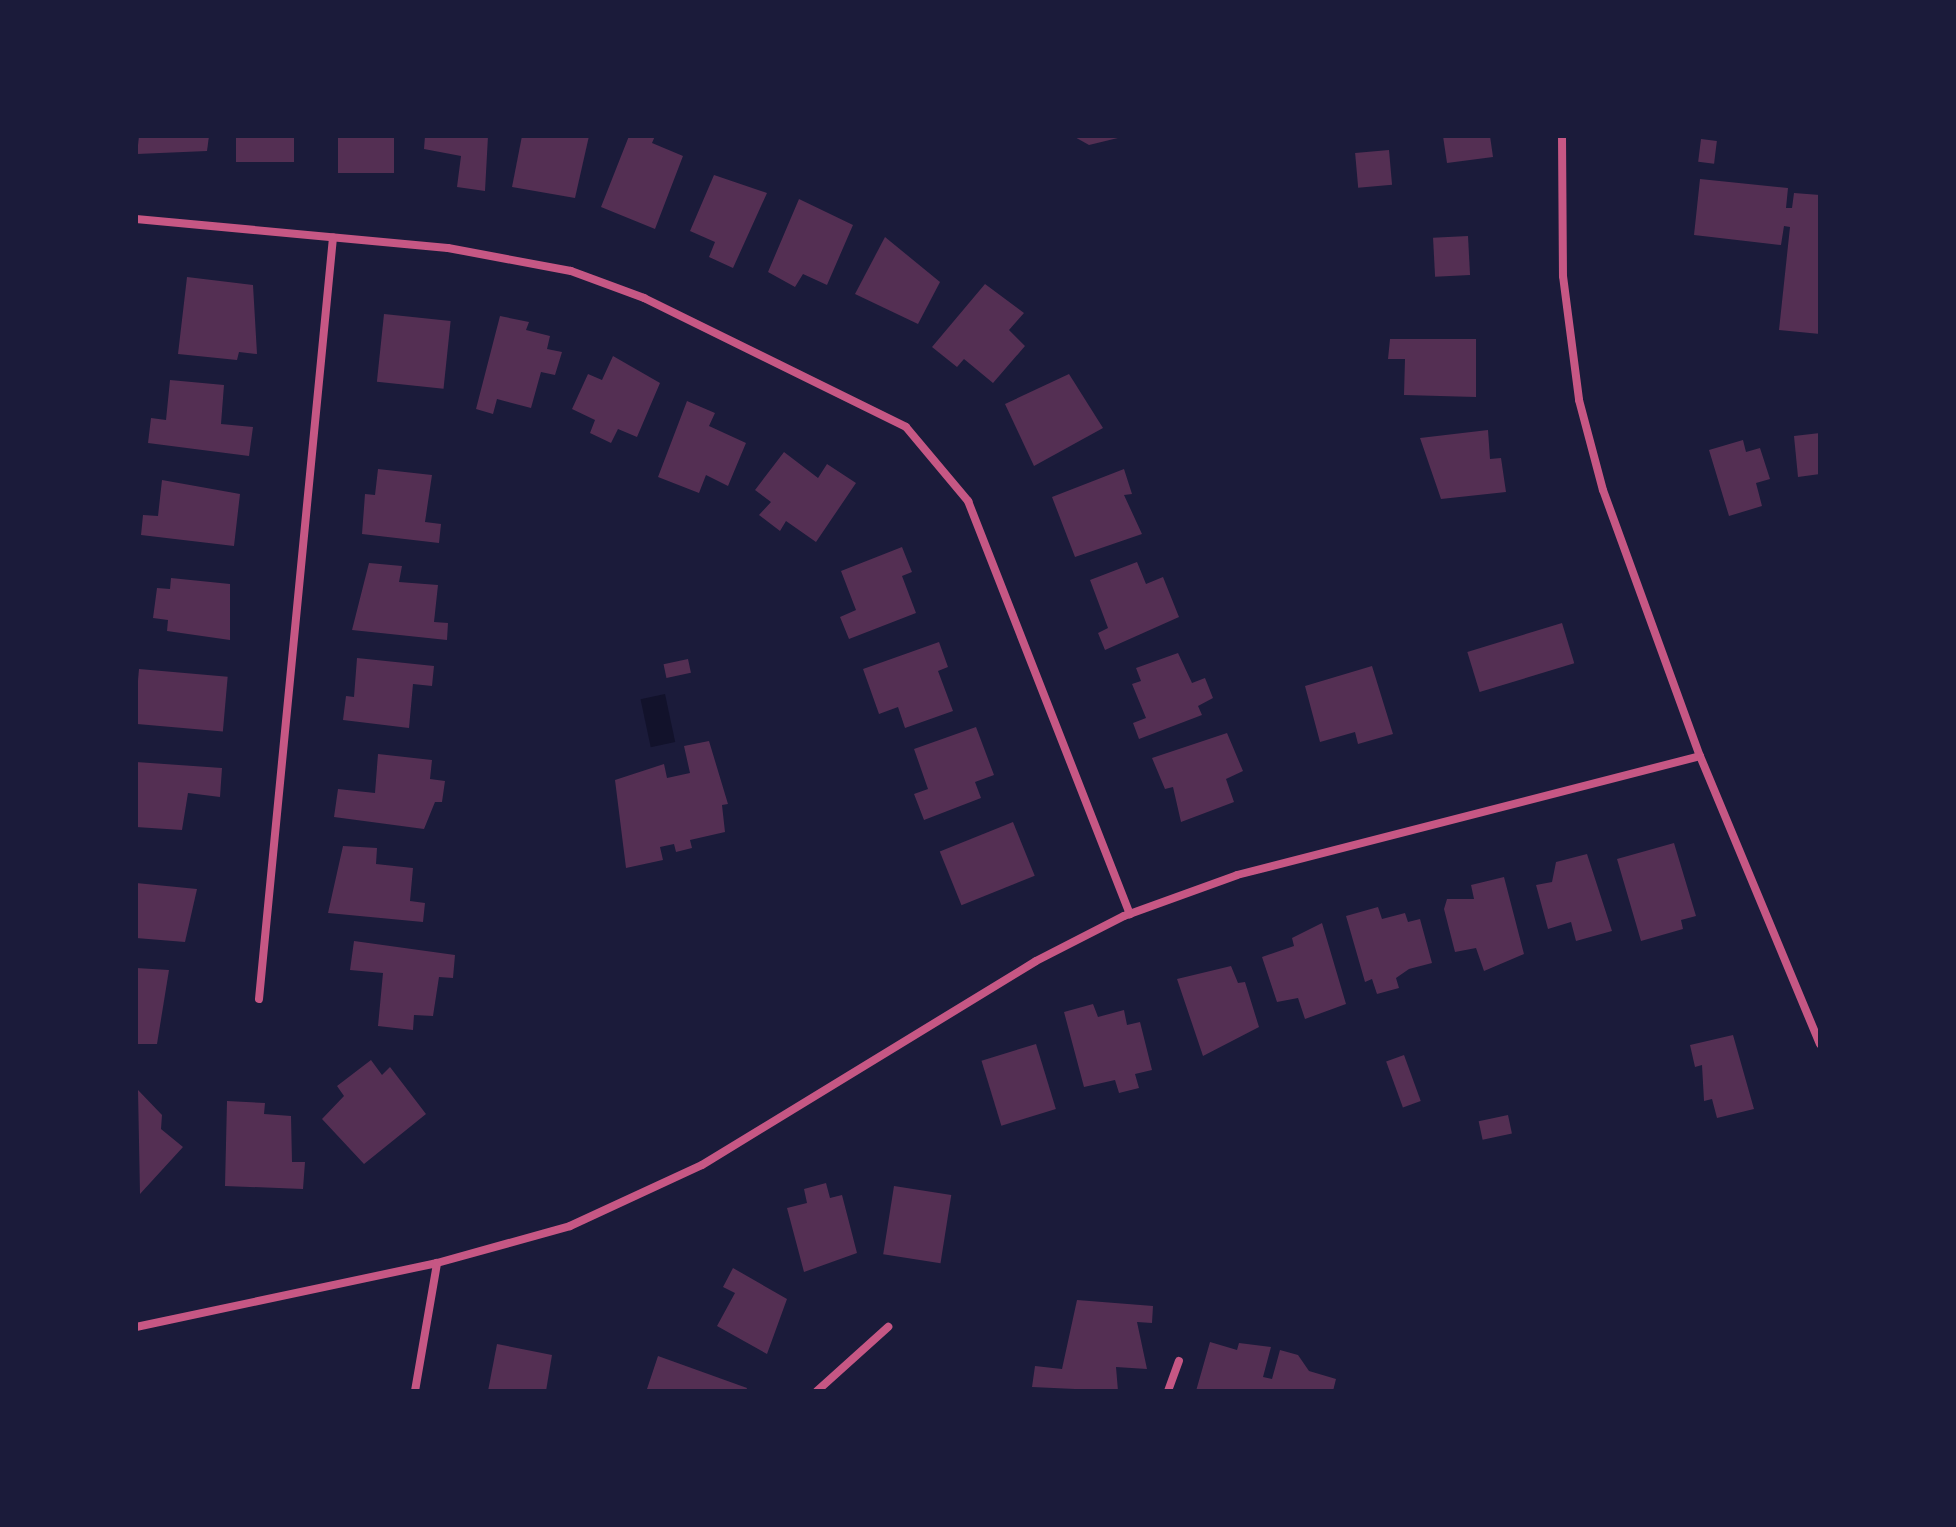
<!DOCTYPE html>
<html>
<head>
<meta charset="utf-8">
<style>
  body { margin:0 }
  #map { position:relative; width:1956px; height:1527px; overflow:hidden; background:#1b1b3a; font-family:"Fira Sans Condensed",sans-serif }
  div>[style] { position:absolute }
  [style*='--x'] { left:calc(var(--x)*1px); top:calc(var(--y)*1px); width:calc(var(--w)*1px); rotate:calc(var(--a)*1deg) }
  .water>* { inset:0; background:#12122b; transform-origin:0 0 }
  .building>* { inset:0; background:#542f53; transform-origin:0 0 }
  .minor>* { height:8px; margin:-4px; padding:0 4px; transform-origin:4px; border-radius:4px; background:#c65784 }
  span { translate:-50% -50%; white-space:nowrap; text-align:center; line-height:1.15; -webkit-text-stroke:7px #1b1b3a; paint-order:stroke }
  .frame { position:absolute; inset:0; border:138px solid #1b1b3a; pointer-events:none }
</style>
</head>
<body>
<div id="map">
  <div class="water">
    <i style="left:665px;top:694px;width:49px;height:25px;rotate:78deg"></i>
  </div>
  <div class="building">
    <i style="clip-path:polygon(139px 136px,209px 136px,207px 151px,137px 154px)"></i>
    <i style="left:236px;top:136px;width:58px;height:26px"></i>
    <i style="left:338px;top:136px;width:56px;height:37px"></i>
    <i style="clip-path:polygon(425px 136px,488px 136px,485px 191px,457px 187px,461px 156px,424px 149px)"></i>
    <i style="clip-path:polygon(522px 136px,589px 136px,575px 198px,512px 187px)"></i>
    <i style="clip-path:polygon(629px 136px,655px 136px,652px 143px,683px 156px,655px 229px,601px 207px)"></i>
    <i style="clip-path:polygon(1073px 136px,1122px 136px,1122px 137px,1089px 145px)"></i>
    <i style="clip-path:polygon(1443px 136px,1490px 136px,1493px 157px,1447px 163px)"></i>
    <i style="left:1701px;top:139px;width:16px;height:23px;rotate:7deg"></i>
    <i style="left:1389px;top:150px;width:35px;height:34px;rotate:85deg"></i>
    <i style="clip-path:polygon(714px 175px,767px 193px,733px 268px,709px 257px,715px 242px,690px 231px)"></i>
    <i style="clip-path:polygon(1700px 179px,1788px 188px,1786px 208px,1792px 208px,1794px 193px,1820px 195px,1820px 334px,1779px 330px,1790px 227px,1784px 226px,1781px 245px,1694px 235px)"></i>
    <i style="clip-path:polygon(799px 199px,853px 225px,827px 285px,803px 274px,795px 287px,768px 272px)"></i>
    <i style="left:1468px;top:236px;width:39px;height:35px;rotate:87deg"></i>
    <i style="clip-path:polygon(885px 237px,940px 282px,918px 324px,855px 294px)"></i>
    <i style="clip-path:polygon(187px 277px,253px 285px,257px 354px,239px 352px,237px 360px,178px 354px)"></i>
    <i style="clip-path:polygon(985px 284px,1024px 313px,1009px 330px,1025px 346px,993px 383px,964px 359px,957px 367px,932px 347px)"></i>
    <i style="left:384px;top:314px;width:67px;height:68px;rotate:6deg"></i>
    <i style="clip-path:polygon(500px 316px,529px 322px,526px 330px,550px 336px,547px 349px,562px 352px,555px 375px,541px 372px,531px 408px,497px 399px,493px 414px,476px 409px)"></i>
    <i style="clip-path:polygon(1390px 339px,1476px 339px,1476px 397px,1404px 395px,1405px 359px,1388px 359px)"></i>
    <i style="clip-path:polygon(613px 356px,660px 383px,637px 437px,618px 429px,611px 443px,590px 433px,595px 420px,572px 409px,588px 374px,602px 380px)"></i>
    <i style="clip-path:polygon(1069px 374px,1103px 428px,1034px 466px,1005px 404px)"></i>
    <i style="clip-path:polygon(170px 380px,224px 385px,221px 424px,253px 427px,249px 456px,148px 443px,151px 418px,166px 420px)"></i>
    <i style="clip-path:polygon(687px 401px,715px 413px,709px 426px,746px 443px,728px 486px,706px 475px,699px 493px,658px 477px)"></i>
    <i style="clip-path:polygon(1488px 430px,1490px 459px,1501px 458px,1506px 492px,1441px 499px,1420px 438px)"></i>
    <i style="clip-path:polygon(1820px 433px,1820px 474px,1798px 477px,1794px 436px)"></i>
    <i style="clip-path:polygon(1743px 440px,1746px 452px,1760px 448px,1770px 479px,1756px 483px,1762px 506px,1729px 516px,1709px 450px)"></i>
    <i style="clip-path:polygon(784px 452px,818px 478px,827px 464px,856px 483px,816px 542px,786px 521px,780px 531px,759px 515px,771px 502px,755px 490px)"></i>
    <i style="clip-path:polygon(378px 469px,432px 475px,425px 522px,441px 524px,439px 543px,362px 534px,365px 494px,375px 495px)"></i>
    <i style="clip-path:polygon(1124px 469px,1132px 494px,1124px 495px,1142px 534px,1075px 557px,1052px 497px)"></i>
    <i style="clip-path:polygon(162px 480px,240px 494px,234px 546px,141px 535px,143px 515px,158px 516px)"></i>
    <i style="clip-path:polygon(902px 547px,912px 572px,902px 576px,916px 613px,849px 639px,840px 617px,856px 610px,841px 571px)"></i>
    <i style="clip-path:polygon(1137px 562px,1146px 584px,1163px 577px,1179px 617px,1105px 650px,1098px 633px,1108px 628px,1090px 580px)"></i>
    <i style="clip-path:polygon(369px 563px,402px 566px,399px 582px,438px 585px,434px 622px,448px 623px,447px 640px,352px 630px)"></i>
    <i style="clip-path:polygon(171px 578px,230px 584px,230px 640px,167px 631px,168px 620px,153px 618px,157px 588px,170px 589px)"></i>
    <i style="left:1562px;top:623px;width:42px;height:99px;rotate:73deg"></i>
    <i style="clip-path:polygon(939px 642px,948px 667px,938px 671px,953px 711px,905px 728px,898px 707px,879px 714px,863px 669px)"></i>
    <i style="clip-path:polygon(1178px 653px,1192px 683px,1205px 678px,1213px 698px,1198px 706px,1202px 715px,1139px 739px,1133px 723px,1146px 718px,1132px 684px,1141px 681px,1136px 668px)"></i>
    <i style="clip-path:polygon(357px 658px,434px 666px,432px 686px,413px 684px,409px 728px,343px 720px,346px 696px,354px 697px)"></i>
    <i style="left:688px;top:659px;width:14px;height:25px;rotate:78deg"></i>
    <i style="clip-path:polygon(1372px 666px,1393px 734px,1358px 744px,1355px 732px,1320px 742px,1305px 686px)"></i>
    <i style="left:139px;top:669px;width:89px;height:55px;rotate:5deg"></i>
    <i style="clip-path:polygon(976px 727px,994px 775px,975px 782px,981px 798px,924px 820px,914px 794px,928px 789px,914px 749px)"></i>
    <i style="clip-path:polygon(1227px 733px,1243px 771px,1226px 779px,1234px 802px,1181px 822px,1173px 787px,1165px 789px,1152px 758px)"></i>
    <i style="clip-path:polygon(709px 741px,728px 804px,722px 805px,725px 832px,690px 840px,692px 848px,676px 852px,674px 844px,660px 847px,663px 860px,626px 868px,615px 780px,664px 764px,667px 778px,690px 773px,684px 746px)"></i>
    <i style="clip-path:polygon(378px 754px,432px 760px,430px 779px,445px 781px,442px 802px,435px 802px,424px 829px,334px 817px,338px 789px,375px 793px)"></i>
    <i style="clip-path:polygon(136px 762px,222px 768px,220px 797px,188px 793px,182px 830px,136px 827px)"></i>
    <i style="left:1013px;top:822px;width:58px;height:79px;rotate:68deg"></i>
    <i style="clip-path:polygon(1674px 843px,1696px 916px,1681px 920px,1683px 929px,1641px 941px,1617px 859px)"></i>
    <i style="clip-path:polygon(343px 846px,377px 848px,376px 864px,413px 868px,410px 901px,425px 903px,423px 922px,328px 913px)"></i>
    <i style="clip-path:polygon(1587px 854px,1612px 931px,1576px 941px,1571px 922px,1548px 929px,1536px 885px,1552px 882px,1556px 862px)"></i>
    <i style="clip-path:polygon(1504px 877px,1524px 954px,1484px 971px,1476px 948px,1455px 952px,1444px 909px,1447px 899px,1474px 899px,1471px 885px)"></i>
    <i style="clip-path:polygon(136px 883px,197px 889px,185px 942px,136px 938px)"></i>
    <i style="clip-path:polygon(1378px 907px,1382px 919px,1405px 913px,1408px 922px,1420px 919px,1432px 963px,1409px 969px,1396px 978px,1399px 988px,1377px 994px,1372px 979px,1365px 982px,1346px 916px)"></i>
    <i style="clip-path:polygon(1322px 923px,1346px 1004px,1305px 1019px,1298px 998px,1277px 1002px,1262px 957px,1294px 946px,1292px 938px)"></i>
    <i style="clip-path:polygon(354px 941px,455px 955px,453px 978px,439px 977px,433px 1016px,414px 1015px,413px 1030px,378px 1026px,383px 973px,350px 970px)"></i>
    <i style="clip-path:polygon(1231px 966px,1238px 983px,1245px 982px,1259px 1027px,1203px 1056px,1177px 979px)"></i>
    <i style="clip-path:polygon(136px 968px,169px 970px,157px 1044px,136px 1044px)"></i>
    <i style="clip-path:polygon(1093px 1004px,1098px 1017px,1124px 1010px,1127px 1025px,1140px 1022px,1152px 1070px,1135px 1074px,1139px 1088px,1119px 1093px,1115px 1080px,1084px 1087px,1064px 1012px)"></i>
    <i style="clip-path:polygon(1733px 1035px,1754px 1109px,1717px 1118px,1712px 1099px,1704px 1101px,1702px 1065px,1695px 1067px,1690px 1045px)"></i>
    <i style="left:1036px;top:1044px;width:68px;height:57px;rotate:73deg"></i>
    <i style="left:1404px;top:1055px;width:49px;height:19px;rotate:70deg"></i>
    <i style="clip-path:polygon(371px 1060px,382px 1075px,390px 1067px,426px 1114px,364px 1164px,322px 1119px,344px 1096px,337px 1086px)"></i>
    <i style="clip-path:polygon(138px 1090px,162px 1115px,161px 1129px,183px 1147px,140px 1194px)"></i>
    <i style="clip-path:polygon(227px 1101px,265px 1103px,264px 1114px,291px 1116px,292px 1162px,305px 1162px,303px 1189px,225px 1186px)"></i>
    <i style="left:1508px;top:1115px;width:19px;height:30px;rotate:78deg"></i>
    <i style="clip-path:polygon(826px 1183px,830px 1198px,842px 1195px,857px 1253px,804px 1272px,787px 1208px,807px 1203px,804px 1189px)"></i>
    <i style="left:894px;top:1186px;width:58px;height:69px;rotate:9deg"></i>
    <i style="clip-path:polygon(733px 1268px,787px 1299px,767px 1354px,717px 1326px,735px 1293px,723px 1287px)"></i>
    <i style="clip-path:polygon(1077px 1300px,1153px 1306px,1152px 1323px,1137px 1322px,1147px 1369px,1116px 1367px,1118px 1391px,1032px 1387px,1035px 1366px,1062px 1369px)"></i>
    <i style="clip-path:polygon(1210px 1342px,1237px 1350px,1239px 1343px,1271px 1347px,1263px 1377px,1272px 1379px,1280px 1350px,1298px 1355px,1309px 1371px,1336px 1379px,1333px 1391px,1196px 1391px)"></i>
    <i style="clip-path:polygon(497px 1344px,552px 1355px,546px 1391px,488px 1391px)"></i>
    <i style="clip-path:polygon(658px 1356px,747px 1388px,746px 1391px,647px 1389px)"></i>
  </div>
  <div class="minor">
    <i style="--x:1562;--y:136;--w:140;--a:89.6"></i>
    <i style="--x:1563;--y:276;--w:125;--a:82.6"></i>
    <i style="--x:1579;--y:400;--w:93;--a:75.1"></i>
    <i style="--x:1603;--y:490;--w:283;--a:70"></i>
    <i style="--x:1700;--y:756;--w:312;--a:67.4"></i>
    <i style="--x:136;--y:219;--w:313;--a:5.3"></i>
    <i style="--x:448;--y:248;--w:125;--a:10.6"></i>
    <i style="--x:571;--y:271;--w:78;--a:20.3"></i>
    <i style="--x:644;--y:298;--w:292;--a:26.2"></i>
    <i style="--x:906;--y:427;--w:97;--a:50"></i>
    <i style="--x:968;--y:501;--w:444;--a:68.6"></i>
    <i style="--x:259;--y:999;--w:765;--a:-84.45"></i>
    <i style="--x:136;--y:1327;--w:308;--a:-12"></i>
    <i style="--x:437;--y:1263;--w:138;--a:-15.5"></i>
    <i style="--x:570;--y:1226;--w:145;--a:-24.8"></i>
    <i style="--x:702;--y:1165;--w:391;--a:-31.4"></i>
    <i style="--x:1036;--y:961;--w:99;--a:-27.1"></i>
    <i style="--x:1124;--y:916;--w:120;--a:-19.9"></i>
    <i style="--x:1237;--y:875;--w:478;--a:-14.4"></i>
    <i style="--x:415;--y:1391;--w:130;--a:-80.2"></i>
    <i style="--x:817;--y:1391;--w:96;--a:-42"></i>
    <i style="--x:1168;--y:1391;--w:32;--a:-70"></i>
  </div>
  <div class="frame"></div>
</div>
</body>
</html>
